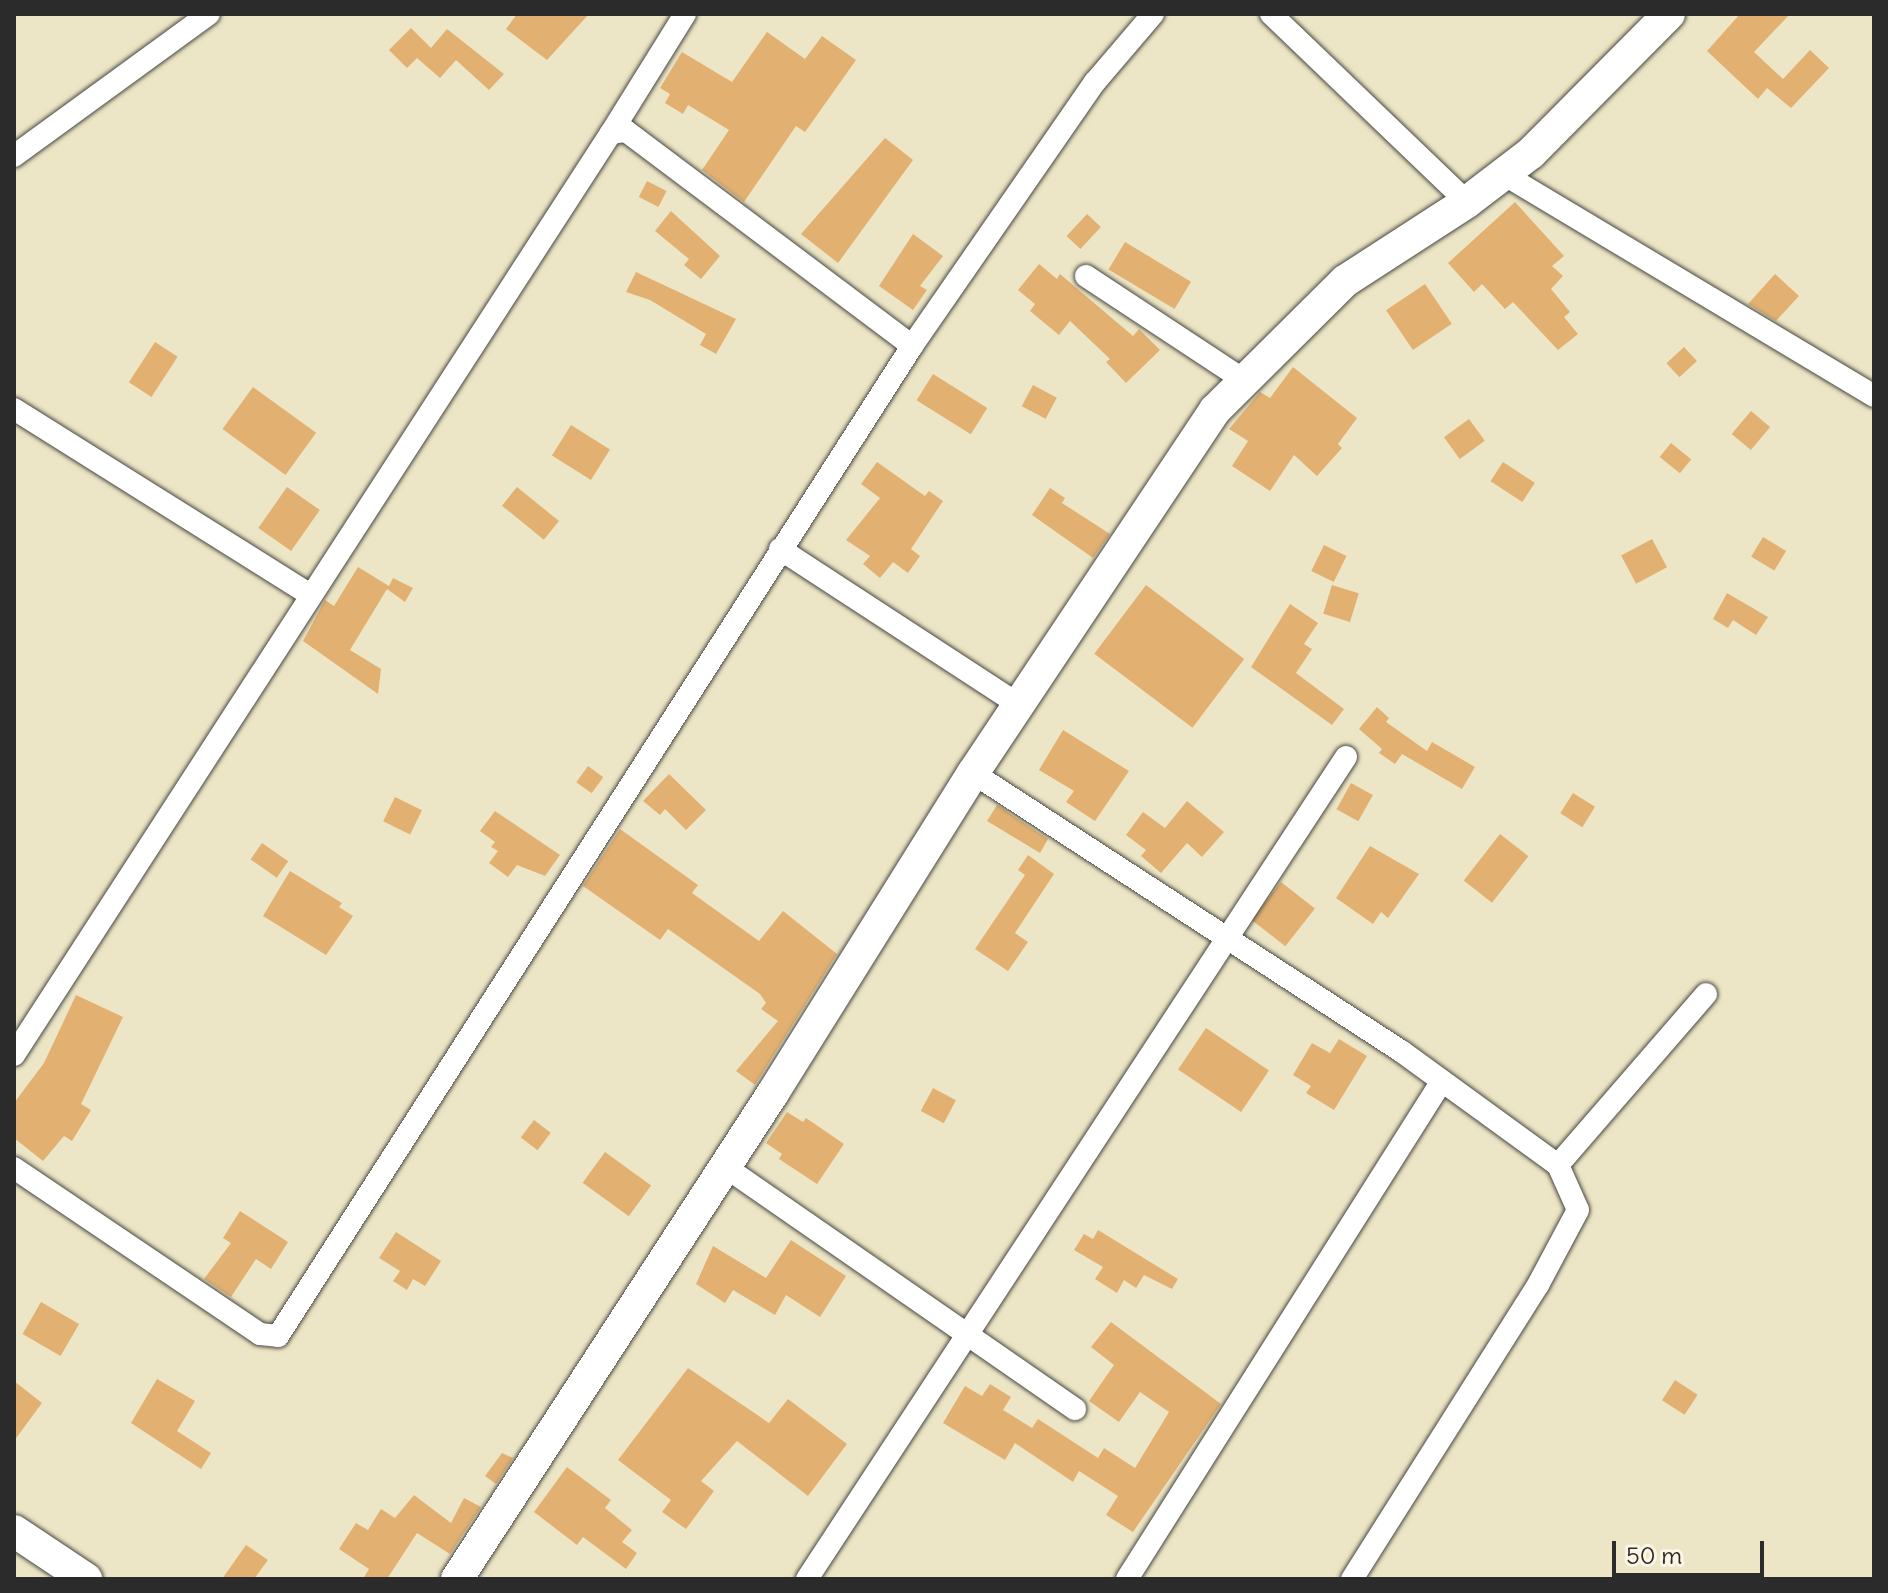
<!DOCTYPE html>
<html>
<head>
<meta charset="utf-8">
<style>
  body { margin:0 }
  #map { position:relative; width:1888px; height:1593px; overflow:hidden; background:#ede6c6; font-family:Delius,sans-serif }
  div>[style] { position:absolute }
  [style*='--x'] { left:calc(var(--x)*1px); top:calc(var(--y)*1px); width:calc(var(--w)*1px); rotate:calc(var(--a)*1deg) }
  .building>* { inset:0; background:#e2b172; transform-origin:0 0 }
  .roads { filter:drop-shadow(0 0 2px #484742) drop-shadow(0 0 2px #484742) }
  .minor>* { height:22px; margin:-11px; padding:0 11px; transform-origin:11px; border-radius:11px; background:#fff }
  .highway>* { height:32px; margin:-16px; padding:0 16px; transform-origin:16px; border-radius:16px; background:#fff }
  span { translate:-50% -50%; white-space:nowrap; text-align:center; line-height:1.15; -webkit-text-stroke:6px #fcf5e5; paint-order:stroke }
  .frame { position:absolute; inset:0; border:16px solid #2b2b2b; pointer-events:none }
  .scale { position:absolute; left:1612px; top:1541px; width:152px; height:36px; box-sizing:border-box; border:4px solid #2b2b2b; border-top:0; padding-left:10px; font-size:24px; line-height:28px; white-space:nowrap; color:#2b2b2b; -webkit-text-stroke:6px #fcf5e5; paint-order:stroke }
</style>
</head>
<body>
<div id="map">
  <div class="building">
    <i style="clip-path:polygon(517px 14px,589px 14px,547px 60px,506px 29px)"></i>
    <i style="clip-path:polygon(1740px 14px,1790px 14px,1754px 52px,1783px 79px,1810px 50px,1829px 68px,1791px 108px,1767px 88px,1758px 99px,1707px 51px)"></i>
    <i style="clip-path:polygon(411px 28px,431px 48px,447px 29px,504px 74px,489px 90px,456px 60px,440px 78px,417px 58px,407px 68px,389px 50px)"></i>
    <i style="clip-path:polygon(767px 32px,805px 59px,822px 36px,856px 60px,805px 132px,796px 126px,744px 202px,702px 170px,729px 130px,688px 105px,683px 114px,665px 103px,670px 94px,660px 88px,682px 52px,732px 82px)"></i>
    <i style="clip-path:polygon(885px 138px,913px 160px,838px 263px,801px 234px)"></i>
    <i style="left:647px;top:181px;width:22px;height:18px;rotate:27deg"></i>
    <i style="clip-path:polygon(1515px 202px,1564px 256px,1552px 266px,1563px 276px,1551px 289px,1570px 312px,1564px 317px,1578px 334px,1558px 350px,1513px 302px,1505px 309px,1482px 284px,1474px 292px,1448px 263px)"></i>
    <i style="clip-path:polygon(671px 211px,720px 256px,701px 279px,684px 265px,689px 259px,655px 231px)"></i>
    <i style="left:1087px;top:214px;width:19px;height:30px;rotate:43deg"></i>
    <i style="clip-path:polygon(913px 234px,943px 256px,920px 286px,927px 290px,913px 310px,879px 286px)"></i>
    <i style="left:1125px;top:242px;width:77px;height:32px;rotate:31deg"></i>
    <i style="clip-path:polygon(1039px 264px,1057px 279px,1060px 274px,1133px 336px,1139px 329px,1160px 350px,1126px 383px,1106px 362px,1110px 359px,1070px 321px,1059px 335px,1030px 311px,1035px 304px,1018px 290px)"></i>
    <i style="clip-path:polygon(636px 272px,736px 319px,716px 354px,700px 345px,706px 334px,650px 300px,626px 292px)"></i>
    <i style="clip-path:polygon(1775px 274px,1799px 296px,1776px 321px,1748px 304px)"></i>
    <i style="left:1425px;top:284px;width:48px;height:47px;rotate:56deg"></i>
    <i style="left:155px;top:342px;width:27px;height:48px;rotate:33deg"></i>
    <i style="left:1684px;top:347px;width:19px;height:24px;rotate:47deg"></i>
    <i style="clip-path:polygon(1293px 367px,1357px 418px,1338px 444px,1342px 448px,1317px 476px,1294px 455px,1270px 491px,1232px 466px,1248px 441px,1229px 429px,1260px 392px,1270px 398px)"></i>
    <i style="left:933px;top:374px;width:64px;height:31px;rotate:32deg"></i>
    <i style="left:1033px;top:385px;width:27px;height:24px;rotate:28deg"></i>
    <i style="left:253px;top:387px;width:78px;height:52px;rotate:36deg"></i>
    <i style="left:1751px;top:411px;width:25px;height:30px;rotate:40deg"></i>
    <i style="left:1469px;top:419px;width:27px;height:31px;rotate:54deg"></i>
    <i style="left:571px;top:425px;width:46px;height:36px;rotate:32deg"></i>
    <i style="left:1671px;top:443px;width:26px;height:18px;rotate:39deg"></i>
    <i style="clip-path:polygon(877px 462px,925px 496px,929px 491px,943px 501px,911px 549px,920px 556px,908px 573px,893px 562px,880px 578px,863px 564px,870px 556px,846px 540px,880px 498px,861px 484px)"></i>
    <i style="left:1503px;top:462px;width:38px;height:23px;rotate:33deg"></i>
    <i style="left:287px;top:487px;width:40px;height:50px;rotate:35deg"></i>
    <i style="left:517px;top:487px;width:54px;height:24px;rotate:39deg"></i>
    <i style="clip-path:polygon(1050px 488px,1065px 498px,1062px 503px,1110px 534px,1093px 558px,1032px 515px)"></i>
    <i style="left:1763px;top:537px;width:27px;height:23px;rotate:31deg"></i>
    <i style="left:1652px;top:539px;width:32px;height:35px;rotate:62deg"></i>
    <i style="left:1324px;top:545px;width:25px;height:29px;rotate:26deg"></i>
    <i style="clip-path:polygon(358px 567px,389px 586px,393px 578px,413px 588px,405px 602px,387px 589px,350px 650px,381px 669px,378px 694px,303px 641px,325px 600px,334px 606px)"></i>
    <i style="left:1146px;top:585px;width:123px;height:86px;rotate:37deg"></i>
    <i style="left:1332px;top:585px;width:28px;height:30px;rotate:17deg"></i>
    <i style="clip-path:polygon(1727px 593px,1768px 617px,1756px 635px,1733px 620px,1728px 628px,1713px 619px)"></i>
    <i style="clip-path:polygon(1290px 604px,1318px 623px,1304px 644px,1312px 649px,1296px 673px,1344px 709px,1332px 725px,1251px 667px)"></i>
    <i style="clip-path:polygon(1377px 707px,1389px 718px,1386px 722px,1427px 751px,1432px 742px,1475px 767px,1462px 789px,1402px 754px,1395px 764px,1379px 753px,1382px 749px,1359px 729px)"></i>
    <i style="clip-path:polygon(1063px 730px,1129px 771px,1095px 821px,1066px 802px,1074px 791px,1039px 770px)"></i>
    <i style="left:588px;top:766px;width:19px;height:20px;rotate:36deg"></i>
    <i style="clip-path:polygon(669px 774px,706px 810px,686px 830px,665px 809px,660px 815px,643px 801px)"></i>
    <i style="left:1351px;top:783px;width:25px;height:30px;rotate:29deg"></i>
    <i style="left:1573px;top:793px;width:26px;height:24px;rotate:32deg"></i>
    <i style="left:395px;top:797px;width:30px;height:27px;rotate:26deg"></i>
    <i style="clip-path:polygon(1187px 801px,1224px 832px,1202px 857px,1187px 843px,1161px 873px,1141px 856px,1146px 850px,1126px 835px,1143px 812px,1165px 828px)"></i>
    <i style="clip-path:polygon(997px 805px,1048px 839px,1040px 853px,987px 821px)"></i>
    <i style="clip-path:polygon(495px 811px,560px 855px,545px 876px,517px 865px,508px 877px,489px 863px,498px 851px,491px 847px,495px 842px,480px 831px)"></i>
    <i style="clip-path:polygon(620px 829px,698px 885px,692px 893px,759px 941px,783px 911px,837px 954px,755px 1085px,736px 1071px,778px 1021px,761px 1009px,766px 1003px,760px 994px,668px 929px,660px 940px,583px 886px)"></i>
    <i style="left:1500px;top:834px;width:36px;height:59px;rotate:38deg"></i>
    <i style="left:262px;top:843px;width:32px;height:20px;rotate:35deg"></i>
    <i style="clip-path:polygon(1370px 846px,1419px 874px,1388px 918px,1381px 912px,1373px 924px,1336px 898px)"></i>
    <i style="clip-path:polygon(1028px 855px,1054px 874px,1015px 933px,1028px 942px,1008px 971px,975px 949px,1025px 875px,1018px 870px)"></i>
    <i style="clip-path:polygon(290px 871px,342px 903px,339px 907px,353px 916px,326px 955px,263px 916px)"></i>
    <i style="left:1281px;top:882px;width:43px;height:48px;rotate:38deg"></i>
    <i style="clip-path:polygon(76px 995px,123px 1017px,81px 1104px,91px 1110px,72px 1141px,64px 1136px,43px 1161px,14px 1138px,14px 1103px,44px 1063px)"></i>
    <i style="left:1206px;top:1028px;width:76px;height:50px;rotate:34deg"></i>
    <i style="clip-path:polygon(1339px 1039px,1367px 1056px,1334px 1110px,1306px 1093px,1311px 1086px,1293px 1075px,1312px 1043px,1330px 1053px)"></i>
    <i style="left:933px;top:1088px;width:26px;height:26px;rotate:28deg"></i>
    <i style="clip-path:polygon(787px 1112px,803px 1122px,806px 1118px,844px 1144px,817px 1184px,779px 1159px,782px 1154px,766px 1143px)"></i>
    <i style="left:534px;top:1120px;width:21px;height:22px;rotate:37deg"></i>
    <i style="left:605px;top:1152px;width:57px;height:38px;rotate:36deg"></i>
    <i style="clip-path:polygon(240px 1211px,288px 1242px,271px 1269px,256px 1259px,231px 1297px,204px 1279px,231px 1243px,223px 1238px)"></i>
    <i style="clip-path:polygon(1098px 1230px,1178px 1279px,1172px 1289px,1144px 1275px,1136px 1288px,1124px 1280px,1117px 1293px,1095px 1279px,1103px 1267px,1074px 1250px,1084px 1234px,1093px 1239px)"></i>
    <i style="clip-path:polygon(396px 1232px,441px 1261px,425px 1286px,413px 1279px,407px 1290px,393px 1281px,400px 1271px,379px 1258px)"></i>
    <i style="clip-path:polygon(791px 1240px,846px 1276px,820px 1317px,786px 1295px,775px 1315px,733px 1290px,725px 1303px,696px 1284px,713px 1246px,766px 1278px)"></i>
    <i style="left:41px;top:1302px;width:44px;height:37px;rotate:30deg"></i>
    <i style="clip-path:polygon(1111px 1322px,1221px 1404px,1133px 1532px,1106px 1515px,1118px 1496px,1079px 1471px,1073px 1482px,1015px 1443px,1005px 1460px,943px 1423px,965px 1386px,982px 1396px,990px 1384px,1011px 1397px,1003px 1410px,1032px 1428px,1038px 1419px,1098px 1458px,1104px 1448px,1135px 1468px,1169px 1412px,1140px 1392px,1119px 1422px,1089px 1401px,1114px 1365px,1091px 1347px)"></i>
    <i style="clip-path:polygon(688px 1368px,769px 1423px,788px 1399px,847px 1444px,808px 1496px,737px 1441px,701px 1481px,714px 1491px,686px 1529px,662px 1512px,671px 1500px,618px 1460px)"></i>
    <i style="clip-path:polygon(157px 1379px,195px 1401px,177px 1431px,211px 1453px,201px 1469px,131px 1423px)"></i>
    <i style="left:1675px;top:1380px;width:27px;height:24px;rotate:33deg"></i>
    <i style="clip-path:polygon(14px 1381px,42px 1403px,14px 1441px)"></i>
    <i style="clip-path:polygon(502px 1453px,513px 1458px,496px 1484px,485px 1476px)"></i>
    <i style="clip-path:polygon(567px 1467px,611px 1500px,605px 1508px,632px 1530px,622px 1542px,637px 1553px,626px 1569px,583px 1537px,577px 1545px,534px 1512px)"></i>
    <i style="clip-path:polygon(414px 1495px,451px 1523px,464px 1498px,481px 1507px,450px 1554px,417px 1533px,387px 1579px,363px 1579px,369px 1569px,339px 1549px,356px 1523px,368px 1530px,381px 1509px,395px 1518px)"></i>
    <i style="clip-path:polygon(246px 1545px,268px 1560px,254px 1579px,222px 1579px)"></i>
  </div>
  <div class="roads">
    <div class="minor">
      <i style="--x:1271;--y:14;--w:272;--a:43.8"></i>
      <i style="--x:611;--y:133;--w:140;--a:-58.1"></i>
      <i style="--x:14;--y:156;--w:241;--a:-36.1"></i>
      <i style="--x:1505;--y:175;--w:430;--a:30.9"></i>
      <i style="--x:1086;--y:276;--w:187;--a:33.4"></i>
      <i style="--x:14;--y:409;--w:350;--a:32.1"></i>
      <i style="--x:780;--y:549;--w:284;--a:33.1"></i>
      <i style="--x:973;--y:773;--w:510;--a:33.01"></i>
      <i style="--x:1401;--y:1051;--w:194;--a:36"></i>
      <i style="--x:1558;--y:1165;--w:49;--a:66"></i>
      <i style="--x:1578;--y:1210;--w:85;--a:118.1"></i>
      <i style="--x:1538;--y:1285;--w:348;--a:122.3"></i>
      <i style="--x:14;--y:1055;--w:1098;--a:-57.08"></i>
      <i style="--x:611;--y:133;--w:15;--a:-8"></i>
      <i style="--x:626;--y:131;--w:358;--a:36.9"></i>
      <i style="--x:1558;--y:1165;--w:226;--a:-49.1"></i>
      <i style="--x:724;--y:1166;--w:427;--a:34.7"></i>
      <i style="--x:14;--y:1168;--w:297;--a:34"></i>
      <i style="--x:260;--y:1334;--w:18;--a:6"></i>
      <i style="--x:278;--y:1336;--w:1176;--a:-57.36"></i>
      <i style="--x:912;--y:346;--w:321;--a:-55.3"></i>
      <i style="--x:1095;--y:82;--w:89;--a:-49.5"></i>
      <i style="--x:807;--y:1579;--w:983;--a:-56.75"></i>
      <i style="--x:1127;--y:1579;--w:589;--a:-57.69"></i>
    </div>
    <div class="highway">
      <i style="--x:14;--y:1531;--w:87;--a:33.7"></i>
      <i style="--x:457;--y:1579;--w:580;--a:-56.97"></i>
      <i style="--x:773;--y:1093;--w:377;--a:-58"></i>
      <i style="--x:973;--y:773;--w:436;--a:-56.3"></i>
      <i style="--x:1215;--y:410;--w:183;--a:-44.8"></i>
      <i style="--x:1345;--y:281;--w:145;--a:-32.9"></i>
      <i style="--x:1467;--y:202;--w:81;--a:-37.4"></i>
      <i style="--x:1531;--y:153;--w:196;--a:-45.2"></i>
    </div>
  </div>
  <div class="frame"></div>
  <div class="scale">50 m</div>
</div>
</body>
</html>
